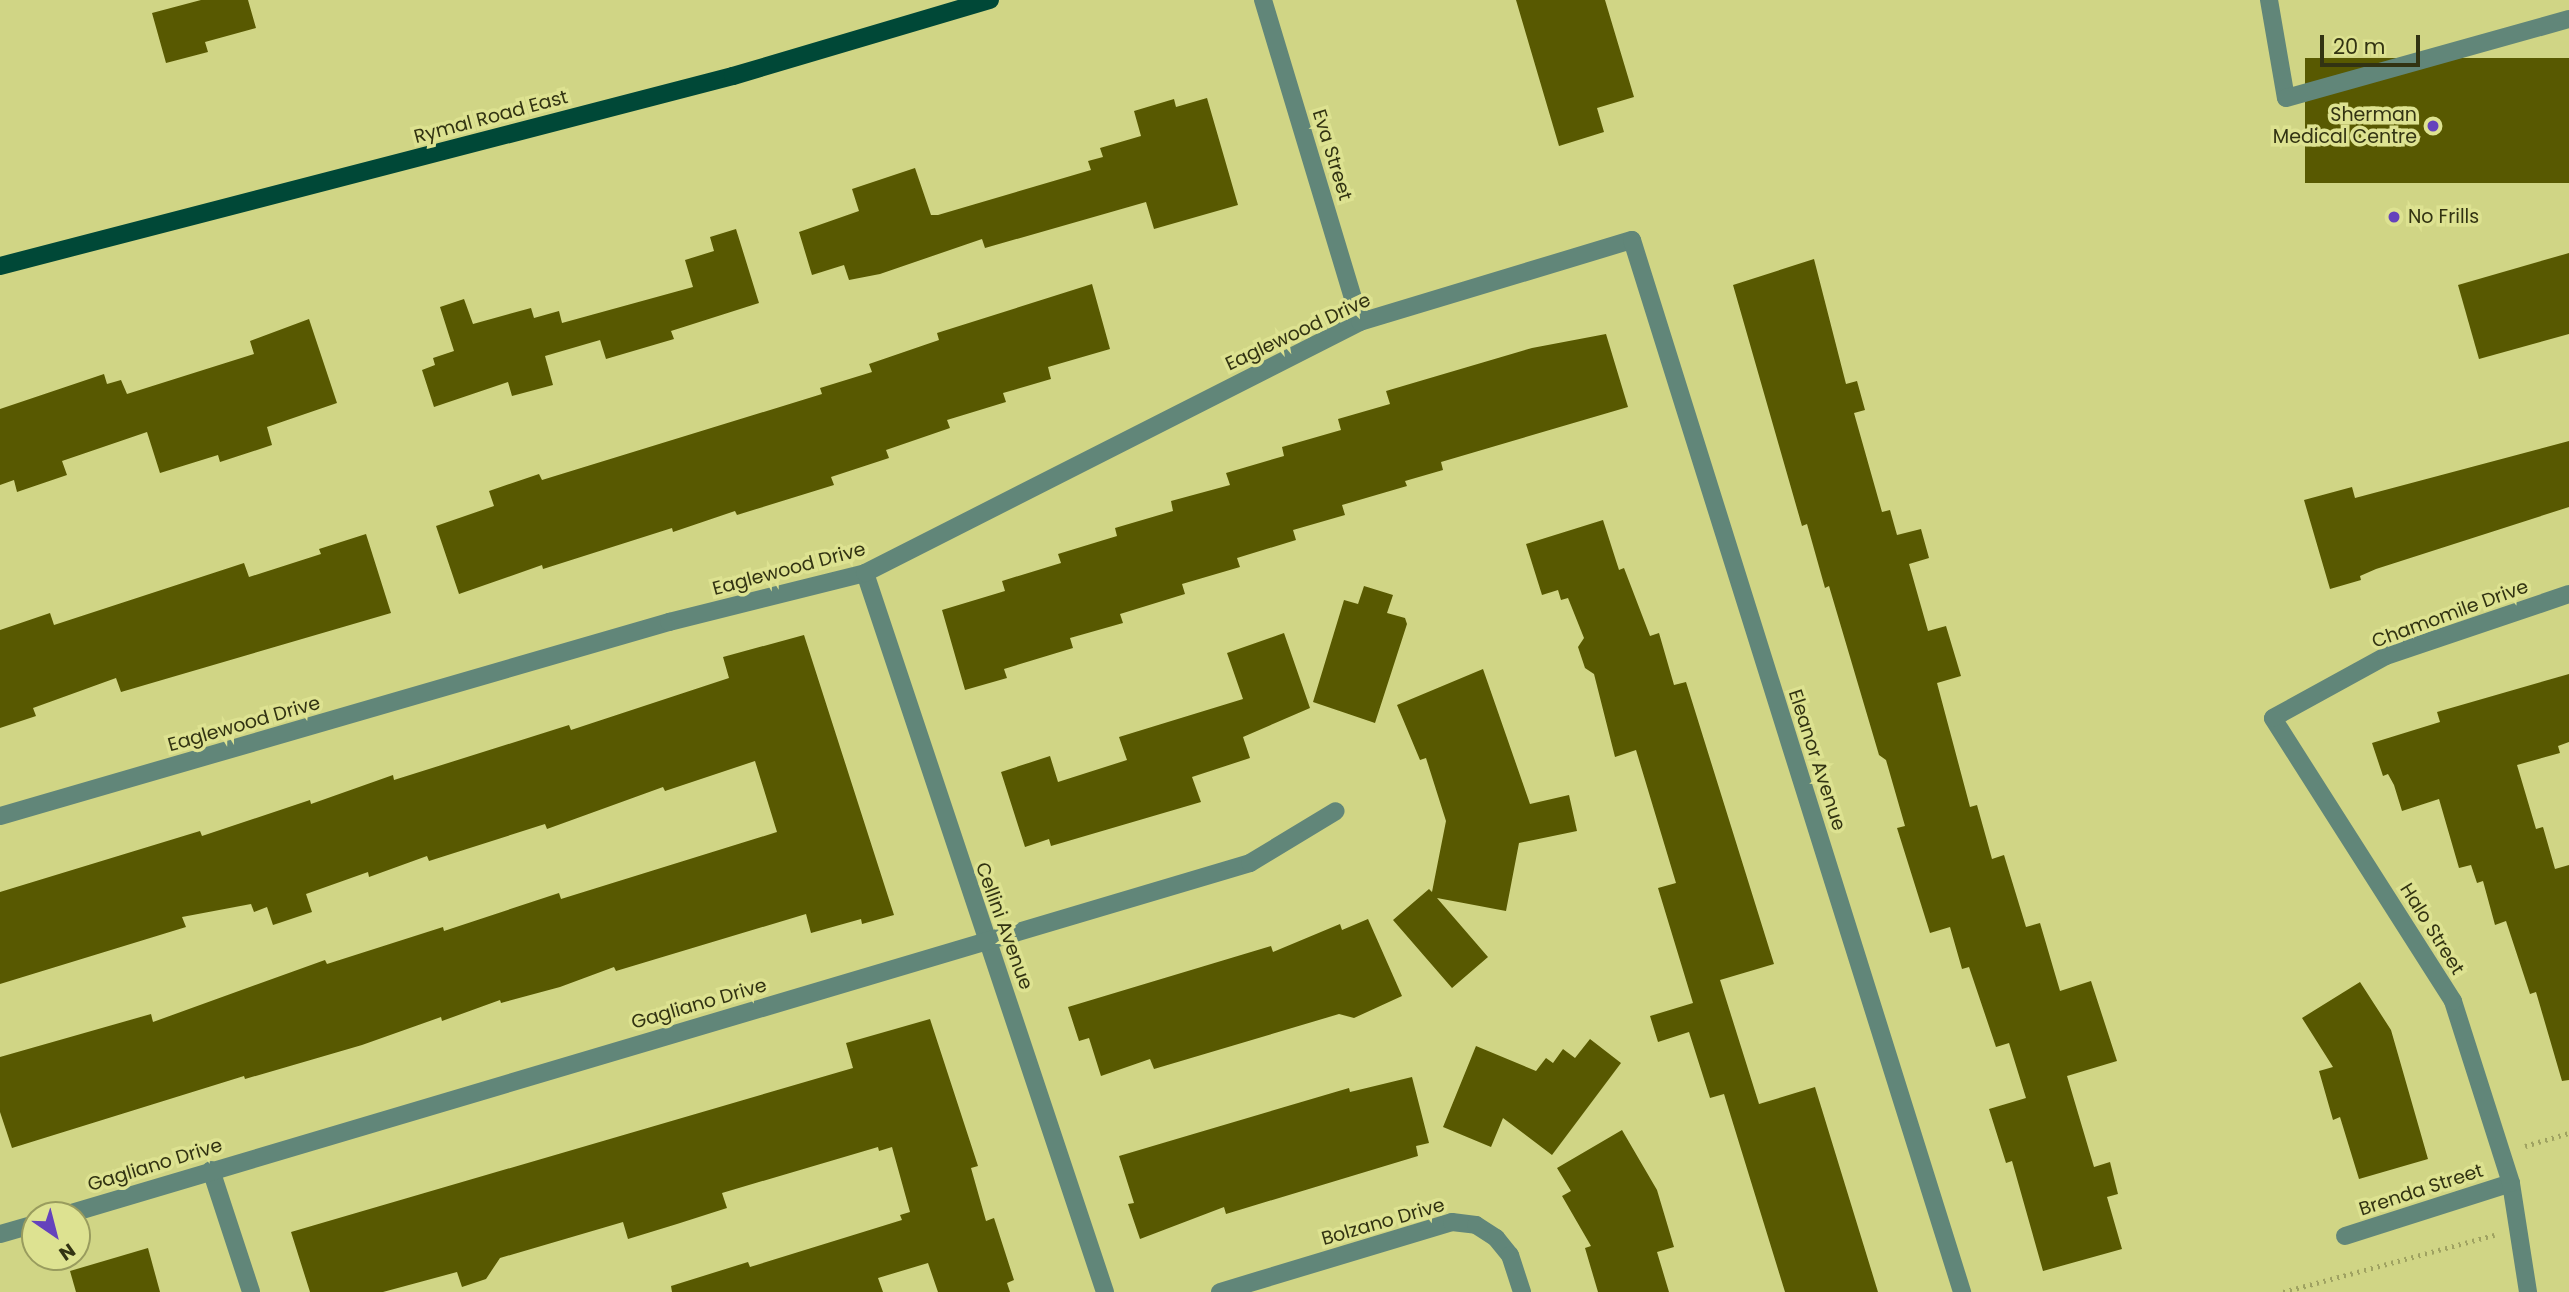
<!DOCTYPE html>
<html>
<head>
<meta charset="utf-8">
<style>
  body { margin:0 }
  #map { position:relative; width:2569px; height:1292px; overflow:hidden; background:#d0d585; font-family:Poppins,sans-serif }
  div>[style] { position:absolute }
  [style*='--x'] { left:calc(var(--x)*1px); top:calc(var(--y)*1px); width:calc(var(--w)*1px); rotate:calc(var(--a)*1deg) }
  .building>* { inset:0; background:#585901; transform-origin:0 0 }
  .path>* { height:4.5px; margin-top:-2.25px; transform-origin:0; background:repeating-linear-gradient(90deg,#9fa261 0 2px,transparent 0 7px) }
  .minor>* { height:18px; margin:-9px; padding:0 9px; transform-origin:9px; border-radius:9px; background:#618679 }
  .major>* { height:18px; margin:-9px; padding:0 9px; transform-origin:9px; border-radius:9px; background:#004837 }
  .dots>* { width:19px; height:19px; translate:-50% -50%; box-sizing:border-box; border:4px solid #dde291; border-radius:50% }
  span { translate:-50% -50%; white-space:nowrap; text-align:center; line-height:1.15; -webkit-text-stroke:7px #dde291; paint-order:stroke }
  .poi-label { font-size:19px; color:#323312 }
  .right { translate:-100% -50%; text-align:right }
  .left { translate:0 -50%; text-align:left }
  .street-label { font-size:19px; color:#323312 }
  .north { position:absolute; left:21px; top:1201px; width:70px; height:70px; box-sizing:border-box; background:#dde291; border:2px solid #999c5e; border-radius:50%; rotate:145deg; font-size:19px; font-weight:700; line-height:28px; text-align:center; color:#323312 }
  .north::after { content:''; display:block; margin:auto; width:24px; height:32px; background:#6543bc; clip-path:polygon(50% 0,100% 100%,50% 72%,0 100%) }
  .scale { position:absolute; left:2320px; top:35px; width:100px; height:32px; box-sizing:border-box; border:4px solid #323312; border-top:0; padding-left:9px; font-size:21px; line-height:24px; white-space:nowrap; color:#323312; -webkit-text-stroke:5px #dde291; paint-order:stroke }
</style>
</head>
<body>
<div id="map">
  <div class="building">
    <i style="clip-path:polygon(201px 0,248px 0,256px 28px,205px 42px,208px 52px,166px 63px,152px 13px)"></i>
    <i style="clip-path:polygon(1516px 0,1605px 0,1634px 97px,1597px 108px,1604px 132px,1559px 146px)"></i>
    <i style="left:2569px;top:58px;width:125px;height:264px;rotate:90deg"></i>
    <i style="clip-path:polygon(1207px 98px,1238px 205px,1154px 229px,1146px 202px,985px 248px,982px 239px,880px 274px,849px 280px,844px 265px,812px 275px,799px 232px,859px 211px,852px 189px,915px 168px,931px 215px,938px 215px,1091px 170px,1088px 161px,1103px 157px,1100px 148px,1141px 136px,1134px 111px,1174px 99px,1176px 107px)"></i>
    <i style="clip-path:polygon(736px 229px,759px 303px,671px 331px,674px 339px,606px 359px,600px 340px,545px 356px,553px 385px,512px 396px,508px 382px,434px 407px,422px 370px,435px 365px,433px 358px,454px 351px,440px 307px,464px 299px,473px 324px,531px 308px,534px 318px,559px 311px,562px 323px,693px 287px,685px 260px,714px 251px,710px 237px)"></i>
    <i style="clip-path:polygon(2569px 253px,2569px 334px,2479px 359px,2458px 285px)"></i>
    <i style="clip-path:polygon(1814px 259px,1846px 384px,1857px 381px,1865px 410px,1854px 413px,1882px 512px,1890px 510px,1897px 535px,1921px 529px,1929px 558px,1909px 564px,1928px 631px,1946px 626px,1961px 676px,1937px 683px,1970px 807px,1977px 805px,1992px 859px,2004px 855px,2026px 927px,2040px 923px,2060px 991px,2091px 981px,2117px 1061px,2067px 1076px,2094px 1167px,2110px 1162px,2118px 1194px,2107px 1197px,2122px 1249px,2043px 1271px,2012px 1161px,2006px 1163px,1989px 1109px,2026px 1098px,2009px 1043px,1996px 1047px,1969px 967px,1962px 969px,1950px 927px,1930px 933px,1897px 828px,1905px 826px,1886px 760px,1879px 755px,1829px 586px,1825px 588px,1807px 524px,1802px 526px,1733px 285px)"></i>
    <i style="clip-path:polygon(1092px 284px,1110px 349px,1048px 367px,1051px 379px,1003px 393px,1006px 402px,947px 420px,950px 428px,886px 450px,889px 458px,831px 477px,834px 485px,737px 515px,735px 511px,673px 532px,672px 528px,543px 569px,542px 565px,459px 594px,436px 526px,494px 506px,489px 491px,539px 474px,542px 480px,822px 394px,820px 388px,872px 372px,869px 364px,939px 340px,937px 333px)"></i>
    <i style="clip-path:polygon(309px 319px,337px 403px,267px 427px,272px 445px,220px 462px,218px 455px,160px 473px,147px 432px,62px 461px,67px 475px,17px 492px,14px 480px,0 485px,0 409px,104px 374px,107px 384px,121px 380px,127px 394px,254px 354px,250px 341px)"></i>
    <i style="clip-path:polygon(1606px 334px,1628px 407px,1441px 462px,1443px 470px,1405px 481px,1407px 486px,1342px 505px,1345px 515px,1293px 530px,1296px 540px,1237px 558px,1240px 567px,1182px 584px,1185px 594px,1120px 614px,1123px 623px,1070px 638px,1073px 648px,1004px 669px,1007px 678px,965px 690px,942px 610px,1005px 591px,1002px 581px,1061px 563px,1058px 554px,1117px 536px,1115px 528px,1173px 511px,1171px 501px,1230px 485px,1226px 473px,1284px 456px,1282px 447px,1341px 430px,1338px 419px,1390px 404px,1386px 391px,1532px 348px)"></i>
    <i style="clip-path:polygon(2569px 441px,2569px 507px,2376px 569px,2360px 576px,2361px 580px,2330px 589px,2304px 500px,2352px 487px,2355px 498px)"></i>
    <i style="clip-path:polygon(1603px 520px,1619px 570px,1624px 568px,1650px 636px,1659px 633px,1674px 685px,1686px 682px,1774px 964px,1720px 980px,1759px 1104px,1815px 1087px,1878px 1292px,1785px 1292px,1724px 1094px,1710px 1098px,1689px 1032px,1658px 1042px,1650px 1016px,1693px 1003px,1658px 888px,1676px 883px,1636px 750px,1615px 757px,1594px 674px,1585px 668px,1578px 647px,1584px 638px,1568px 598px,1561px 600px,1558px 590px,1542px 595px,1526px 544px)"></i>
    <i style="clip-path:polygon(366px 534px,391px 613px,121px 692px,116px 678px,33px 708px,36px 716px,0 728px,0 630px,50px 613px,54px 625px,244px 563px,249px 577px,321px 554px,319px 549px)"></i>
    <i style="clip-path:polygon(1364px 586px,1393px 595px,1387px 613px,1405px 618px,1407px 624px,1375px 723px,1313px 702px,1344px 600px,1358px 604px)"></i>
    <i style="clip-path:polygon(1284px 633px,1310px 708px,1243px 737px,1250px 758px,1192px 777px,1201px 802px,1051px 846px,1049px 839px,1025px 847px,1001px 772px,1050px 756px,1058px 782px,1127px 760px,1119px 737px,1243px 699px,1227px 653px)"></i>
    <i style="clip-path:polygon(804px 635px,894px 915px,862px 924px,861px 919px,811px 933px,806px 914px,616px 971px,614px 967px,560px 987px,501px 1003px,500px 1000px,442px 1021px,441px 1017px,362px 1045px,245px 1079px,244px 1076px,12px 1148px,0 1112px,0 1057px,151px 1014px,153px 1022px,325px 960px,327px 964px,443px 927px,444px 931px,559px 893px,561px 899px,777px 832px,755px 761px,665px 791px,663px 787px,547px 829px,545px 824px,429px 861px,427px 856px,369px 877px,368px 872px,306px 894px,312px 912px,273px 925px,267px 907px,254px 912px,251px 904px,182px 917px,186px 927px,0 984px,0 892px,200px 831px,202px 836px,310px 800px,311px 804px,393px 775px,394px 780px,569px 725px,571px 730px,729px 678px,723px 657px)"></i>
    <i style="clip-path:polygon(1483px 669px,1530px 804px,1569px 795px,1577px 831px,1519px 843px,1506px 911px,1437px 898px,1488px 957px,1452px 988px,1393px 920px,1429px 889px,1432px 892px,1446px 821px,1426px 758px,1420px 760px,1397px 705px)"></i>
    <i style="clip-path:polygon(2569px 674px,2569px 742px,2558px 746px,2560px 753px,2517px 765px,2536px 829px,2543px 827px,2555px 869px,2569px 865px,2569px 1080px,2562px 1081px,2536px 992px,2530px 994px,2506px 921px,2495px 925px,2483px 881px,2477px 883px,2471px 865px,2459px 868px,2439px 799px,2402px 811px,2394px 785px,2388px 774px,2383px 776px,2372px 743px,2440px 722px,2437px 712px)"></i>
    <i style="clip-path:polygon(1368px 919px,1402px 996px,1354px 1018px,1339px 1014px,1154px 1069px,1150px 1059px,1101px 1076px,1089px 1038px,1079px 1041px,1068px 1007px,1271px 946px,1273px 952px,1340px 924px,1342px 930px)"></i>
    <i style="clip-path:polygon(2360px 982px,2391px 1030px,2428px 1159px,2359px 1179px,2340px 1117px,2333px 1120px,2319px 1071px,2333px 1067px,2302px 1018px)"></i>
    <i style="clip-path:polygon(930px 1019px,978px 1166px,971px 1168px,986px 1221px,994px 1218px,1014px 1280px,1007px 1283px,1010px 1292px,938px 1292px,928px 1263px,878px 1278px,883px 1292px,672px 1292px,671px 1286px,748px 1262px,750px 1267px,902px 1220px,900px 1215px,910px 1212px,892px 1147px,879px 1151px,878px 1147px,722px 1193px,727px 1208px,677px 1224px,628px 1239px,623px 1222px,500px 1258px,486px 1279px,462px 1287px,457px 1272px,383px 1292px,310px 1292px,291px 1232px,853px 1068px,846px 1043px)"></i>
    <i style="clip-path:polygon(1590px 1039px,1621px 1063px,1552px 1155px,1503px 1118px,1491px 1147px,1443px 1127px,1476px 1046px,1536px 1071px,1546px 1058px,1553px 1063px,1563px 1049px,1575px 1058px)"></i>
    <i style="clip-path:polygon(1412px 1077px,1429px 1143px,1416px 1146px,1418px 1156px,1226px 1214px,1224px 1207px,1140px 1239px,1128px 1204px,1134px 1203px,1119px 1156px,1349px 1088px,1350px 1092px)"></i>
    <i style="clip-path:polygon(1622px 1130px,1657px 1190px,1674px 1247px,1657px 1252px,1669px 1292px,1598px 1292px,1585px 1248px,1591px 1246px,1562px 1196px,1571px 1191px,1557px 1168px)"></i>
    <i style="clip-path:polygon(148px 1248px,160px 1292px,76px 1292px,70px 1271px)"></i>
  </div>
  <div class="path">
    <i style="--x:2525;--y:1146;--w:46;--a:-16.5"></i>
    <i style="--x:2283;--y:1292;--w:219;--a:-15.1"></i>
  </div>
  <div class="minor">
    <i style="--x:1263;--y:0;--w:336;--a:73.2"></i>
    <i style="--x:2269;--y:0;--w:99;--a:80.2"></i>
    <i style="--x:2286;--y:98;--w:294;--a:-15.6"></i>
    <i style="--x:865;--y:573;--w:758;--a:71.54"></i>
    <i style="--x:0;--y:816;--w:697;--a:-16.17"></i>
    <i style="--x:669;--y:622;--w:202;--a:-14"></i>
    <i style="--x:865;--y:573;--w:555;--a:-26.89"></i>
    <i style="--x:1360;--y:322;--w:284;--a:-16.8"></i>
    <i style="--x:1632;--y:240;--w:1103;--a:72.58"></i>
    <i style="--x:211;--y:1170;--w:128;--a:71.8"></i>
    <i style="--x:65;--y:1215;--w:1236;--a:-16.54"></i>
    <i style="--x:1250;--y:863;--w:100;--a:-31.2"></i>
    <i style="--x:0;--y:1234;--w:36;--a:-16"></i>
    <i style="--x:2345;--y:1236;--w:174;--a:-17.7"></i>
    <i style="--x:1220;--y:1292;--w:242;--a:-16.8"></i>
    <i style="--x:1452;--y:1222;--w:24;--a:7"></i>
    <i style="--x:1476;--y:1225;--w:24;--a:33"></i>
    <i style="--x:1496;--y:1238;--w:22;--a:51"></i>
    <i style="--x:1510;--y:1255;--w:39;--a:72"></i>
    <i style="--x:2528;--y:1292;--w:110;--a:-98.9"></i>
    <i style="--x:2511;--y:1183;--w:191;--a:-107.7"></i>
    <i style="--x:2453;--y:1001;--w:335;--a:-122.5"></i>
    <i style="--x:2273;--y:718;--w:129;--a:-28.8"></i>
    <i style="--x:2386;--y:656;--w:193;--a:-18.7"></i>
  </div>
  <div class="major">
    <i style="--x:0;--y:266;--w:757;--a:-14.53"></i>
    <i style="--x:733;--y:76;--w:268;--a:-16.5"></i>
  </div>
  <div class="dots">
    <i style="left:2433px;top:126px;background:#6543bc"></i>
    <i style="left:2394px;top:217px;background:#6543bc"></i>
  </div>
  <div class="poi-label">
    <span class="right" style="left:2417px;top:126px">Sherman<br>Medical Centre</span>
    <span class="left" style="left:2408px;top:217px">No Frills</span>
  </div>
  <div class="street-label">
    <span style="left:491px;top:117px;rotate:-15deg">Rymal Road East</span>
    <span style="left:1332px;top:155px;rotate:73deg">Eva Street</span>
    <span style="left:1298px;top:332px;rotate:-25deg">Eaglewood Drive</span>
    <span style="left:789px;top:569px;rotate:-15deg">Eaglewood Drive</span>
    <span style="left:2450px;top:614px;rotate:-20deg">Chamomile Drive</span>
    <span style="left:244px;top:724px;rotate:-16deg">Eaglewood Drive</span>
    <span style="left:1817px;top:760px;rotate:72deg">Eleanor Avenue</span>
    <span style="left:1004px;top:926px;rotate:70deg">Cellini Avenue</span>
    <span style="left:2432px;top:929px;rotate:58deg">Halo Street</span>
    <span style="left:699px;top:1004px;rotate:-16deg">Gagliano Drive</span>
    <span style="left:155px;top:1165px;rotate:-17deg">Gagliano Drive</span>
    <span style="left:2421px;top:1190px;rotate:-18deg">Brenda Street</span>
    <span style="left:1383px;top:1222px;rotate:-16deg">Bolzano Drive</span>
  </div>
  <div class="north">N</div>
  <div class="scale">20 m</div>
</div>
</body>
</html>
